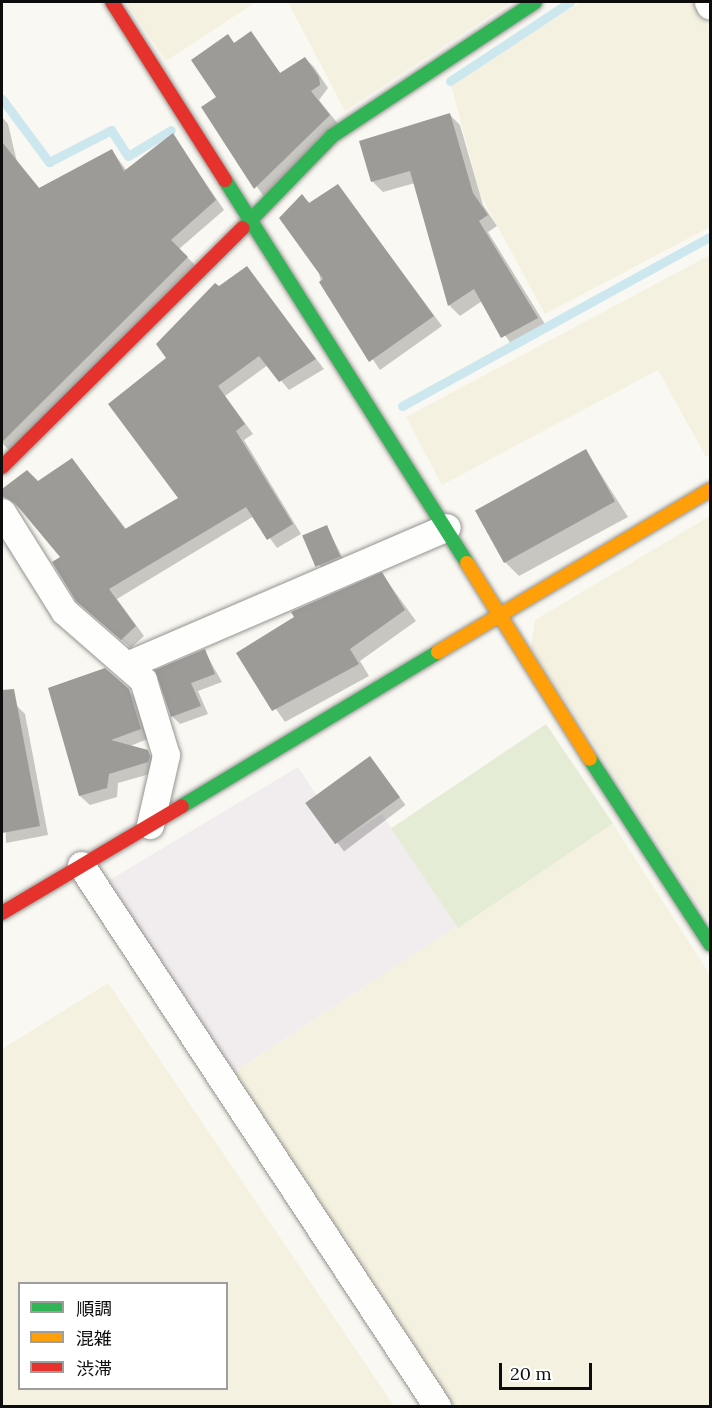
<!DOCTYPE html>
<html>
<head>
<meta charset="utf-8">
<style>
  body { margin:0 }
  #map { position:relative; width:712px; height:1408px; overflow:hidden; background:#faf8f2; font-family:Lora,"Noto Sans JP",serif }
  div>[style] { position:absolute }
  [style*='--x'] { left:calc(var(--x)*1px); top:calc(var(--y)*1px); width:calc(var(--w)*1px); rotate:calc(var(--a)*1deg) }
  .industrial>* { inset:0; background:#f1ecee }
  .farmland>* { inset:0; background:#f4f1e0 }
  .green>* { inset:0; background:#e5ecd5; transform-origin:0 0 }
  .shadow>* { inset:0; background:#0003; transform-origin:0 0 }
  .stream>* { height:9px; margin:-4.5px; padding:0 4.5px; transform-origin:4.5px; border-radius:4.5px; background:#cde7ef }
  .building>* { inset:0; background:#9d9b98; transform-origin:0 0 }
  .roads { filter:drop-shadow(0 0 2px #949390) drop-shadow(0 0 2px #949390) }
  .street>* { height:27px; margin:-13.5px; padding:0 13.5px; transform-origin:13.5px; border-radius:13.5px; background:#fefefd }
  .fast>* { height:14px; margin:-7px; padding:0 7px; transform-origin:7px; border-radius:7px; background:#30b455 }
  .slow>* { height:14px; margin:-7px; padding:0 7px; transform-origin:7px; border-radius:7px; background:#ff9f0a }
  .jam>* { height:14px; margin:-7px; padding:0 7px; transform-origin:7px; border-radius:7px; background:#e5322d }
  span { translate:-50% -50%; white-space:nowrap; text-align:center; line-height:1.15; -webkit-text-stroke:6px #fff; paint-order:stroke }
  .frame { position:absolute; inset:0; border:3px solid #0d0d0d; pointer-events:none }
  .legend { position:absolute; left:18px; top:1282px; width:210px; height:108px; box-sizing:border-box; background:#fff; border:2px solid #9e9e9e; margin:0; padding:8px 10px; list-style:none; font-size:18px; color:#0d0d0d }
  .legend li { display:flex; align-items:center; gap:12px; height:30px }
  .legend b { width:30px; border:2px solid #9e9e9e }
  .scale { position:absolute; left:499px; top:1363px; width:93px; height:27px; box-sizing:border-box; border:3px solid #0d0d0d; border-top:0; padding-left:8px; font-size:18px; line-height:21px; white-space:nowrap; color:#0d0d0d; -webkit-text-stroke:4px #fff; paint-order:stroke }
</style>
</head>
<body>
<div id="map">
  <div class="industrial">
    <i style="clip-path:polygon(298px 767px,345px 838px,382px 814px,457px 926px,228px 1076px,103px 884px)"></i>
  </div>
  <div class="farmland">
    <i style="clip-path:polygon(126px 2px,256px 2px,166px 61px)"></i>
    <i style="clip-path:polygon(288px 2px,511px 2px,345px 111px)"></i>
    <i style="clip-path:polygon(581px 2px,696px 2px,710px 29px,710px 227px,545px 314px,480px 194px,451px 85px)"></i>
    <i style="clip-path:polygon(710px 255px,710px 455px,706px 457px,658px 370px,442px 485px,406px 417px)"></i>
    <i style="clip-path:polygon(710px 516px,710px 921px,531px 648px,535px 620px)"></i>
    <i style="clip-path:polygon(613px 824px,710px 975px,710px 1406px,446px 1406px,228px 1076px)"></i>
    <i style="clip-path:polygon(evenodd,108px 983px,394px 1406px,2px 1406px,2px 1049px,108px 983px,20px 1284px,226px 1284px,226px 1388px,20px 1388px,20px 1284px)"></i>
  </div>
  <div class="green">
    <i style="left:546px;top:724px;width:120px;height:187px;rotate:56deg"></i>
  </div>
  <div class="shadow">
    <i style="clip-path:polygon(251px 33px,281px 74px,305px 58px,314px 67px,328px 88px,319px 100px,338px 124px,264px 197px,203px 107px,218px 98px,228px 36px,235px 44px)"></i>
    <i style="clip-path:polygon(450px 115px,460px 125px,483px 205px,497px 226px,488px 232px,548px 329px,513px 347px,482px 301px,460px 316px,450px 306px,415px 183px,383px 192px,372px 181px)"></i>
    <i style="clip-path:polygon(2px 117px,8px 124px,17px 162px,40px 189px,112px 151px,127px 171px,173px 135px,224px 210px,179px 249px,196px 266px,10px 451px,2px 443px)"></i>
    <i style="clip-path:polygon(338px 186px,442px 326px,380px 370px,321px 282px,302px 196px,311px 204px)"></i>
    <i style="clip-path:polygon(246px 268px,324px 369px,289px 390px,268px 365px,225px 396px,253px 434px,244px 440px,301px 534px,277px 548px,254px 516px,117px 599px,144px 636px,131px 648px,87px 610px,62px 558px,23px 511px,2px 495px,27px 472px,38px 482px,72px 460px,127px 530px,180px 498px,168px 358px,218px 288px)"></i>
    <i style="clip-path:polygon(586px 451px,628px 517px,519px 576px,505px 562px)"></i>
    <i style="left:326px;top:526px;width:38px;height:24px;rotate:62deg"></i>
    <i style="clip-path:polygon(382px 574px,416px 621px,360px 661px,369px 676px,285px 722px,238px 654px)"></i>
    <i style="clip-path:polygon(204px 650px,222px 682px,198px 691px,208px 714px,180px 724px,172px 716px)"></i>
    <i style="clip-path:polygon(50px 689px,128px 690px,138px 700px,150px 738px,128px 747px,147px 752px,157px 762px,157px 772px,118px 783px,117px 797px,90px 805px,80px 796px)"></i>
    <i style="clip-path:polygon(16px 705px,25px 714px,48px 835px,6px 843px,2px 708px)"></i>
    <i style="left:370px;top:758px;width:59px;height:77px;rotate:53deg"></i>
  </div>
  <div class="stream">
    <i style="--x:450;--y:81;--w:144;--a:-33.4"></i>
    <i style="--x:2;--y:99;--w:79;--a:53.3"></i>
    <i style="--x:49;--y:162;--w:70;--a:-27.3"></i>
    <i style="--x:111;--y:130;--w:31;--a:57"></i>
    <i style="--x:128;--y:156;--w:50;--a:-31.2"></i>
    <i style="--x:402;--y:406;--w:351;--a:-28.8"></i>
  </div>
  <div class="building">
    <i style="clip-path:polygon(251px 31px,280px 73px,305px 57px,319px 77px,320px 85px,311px 91px,330px 115px,254px 189px,201px 107px,216px 97px,191px 60px,228px 34px,234px 43px)"></i>
    <i style="clip-path:polygon(450px 113px,473px 193px,488px 215px,479px 221px,538px 318px,501px 338px,474px 289px,448px 306px,410px 171px,371px 182px,359px 141px)"></i>
    <i style="clip-path:polygon(173px 133px,216px 200px,171px 240px,188px 257px,2px 442px,2px 142px,39px 188px,112px 149px,124px 171px)"></i>
    <i style="clip-path:polygon(338px 184px,434px 316px,369px 362px,319px 282px,323px 279px,279px 218px,302px 194px,309px 203px)"></i>
    <i style="clip-path:polygon(247px 266px,316px 359px,279px 382px,259px 356px,218px 386px,245px 424px,236px 431px,293px 524px,267px 540px,246px 507px,109px 589px,136px 626px,121px 640px,76px 601px,52px 562px,60px 557px,15px 503px,2px 496px,2px 489px,27px 470px,38px 481px,72px 458px,125px 529px,178px 498px,108px 404px,166px 358px,156px 344px,215px 283px,219px 286px)"></i>
    <i style="left:586px;top:449px;width:60px;height:127px;rotate:61deg"></i>
    <i style="left:327px;top:525px;width:34px;height:27px;rotate:67deg"></i>
    <i style="clip-path:polygon(382px 572px,405px 610px,350px 649px,359px 664px,272px 711px,236px 653px,294px 617px,291px 612px)"></i>
    <i style="clip-path:polygon(205px 649px,215px 674px,191px 683px,201px 706px,171px 717px,155px 670px)"></i>
    <i style="clip-path:polygon(105px 668px,129px 689px,141px 729px,111px 740px,148px 750px,150px 756px,148px 762px,109px 774px,107px 788px,79px 796px,48px 688px)"></i>
    <i style="clip-path:polygon(14px 689px,40px 826px,2px 833px,2px 690px)"></i>
    <i style="left:370px;top:756px;width:51px;height:80px;rotate:54deg"></i>
  </div>
  <div class="roads">
    <div class="street">
      <i style="--x:708;--y:2;--w:4;--a:63"></i>
      <i style="--x:2;--y:512;--w:117;--a:57.9"></i>
      <i style="--x:64;--y:611;--w:105;--a:41.1"></i>
      <i style="--x:143;--y:680;--w:78;--a:73"></i>
      <i style="--x:166;--y:755;--w:72;--a:102.9"></i>
      <i style="--x:127;--y:665;--w:348;--a:-23.3"></i>
      <i style="--x:81;--y:865;--w:648;--a:56.65"></i>
    </div>
    <div class="fast">
      <i style="--x:225;--y:180;--w:453;--a:57.7"></i>
      <i style="--x:243;--y:228;--w:128;--a:-45.9"></i>
      <i style="--x:332;--y:136;--w:243;--a:-33.4"></i>
      <i style="--x:590;--y:759;--w:221;--a:57"></i>
      <i style="--x:182;--y:806;--w:299;--a:-31"></i>
    </div>
    <div class="slow">
      <i style="--x:467;--y:563;--w:231;--a:57.9"></i>
      <i style="--x:438;--y:652;--w:317;--a:-30.8"></i>
    </div>
    <div class="jam">
      <i style="--x:112;--y:2;--w:211;--a:57.6"></i>
      <i style="--x:2;--y:467;--w:339;--a:-44.8"></i>
      <i style="--x:2;--y:913;--w:209;--a:-30.7"></i>
    </div>
  </div>
  <div class="frame"></div>
  <ul class="legend">
  <li><b style="height:8px;background:#30b455"></b>順調</li>
  <li><b style="height:8px;background:#ff9f0a"></b>混雑</li>
  <li><b style="height:8px;background:#e5322d"></b>渋滞</li>
  </ul>
  <div class="scale">20 m</div>
</div>
</body>
</html>
